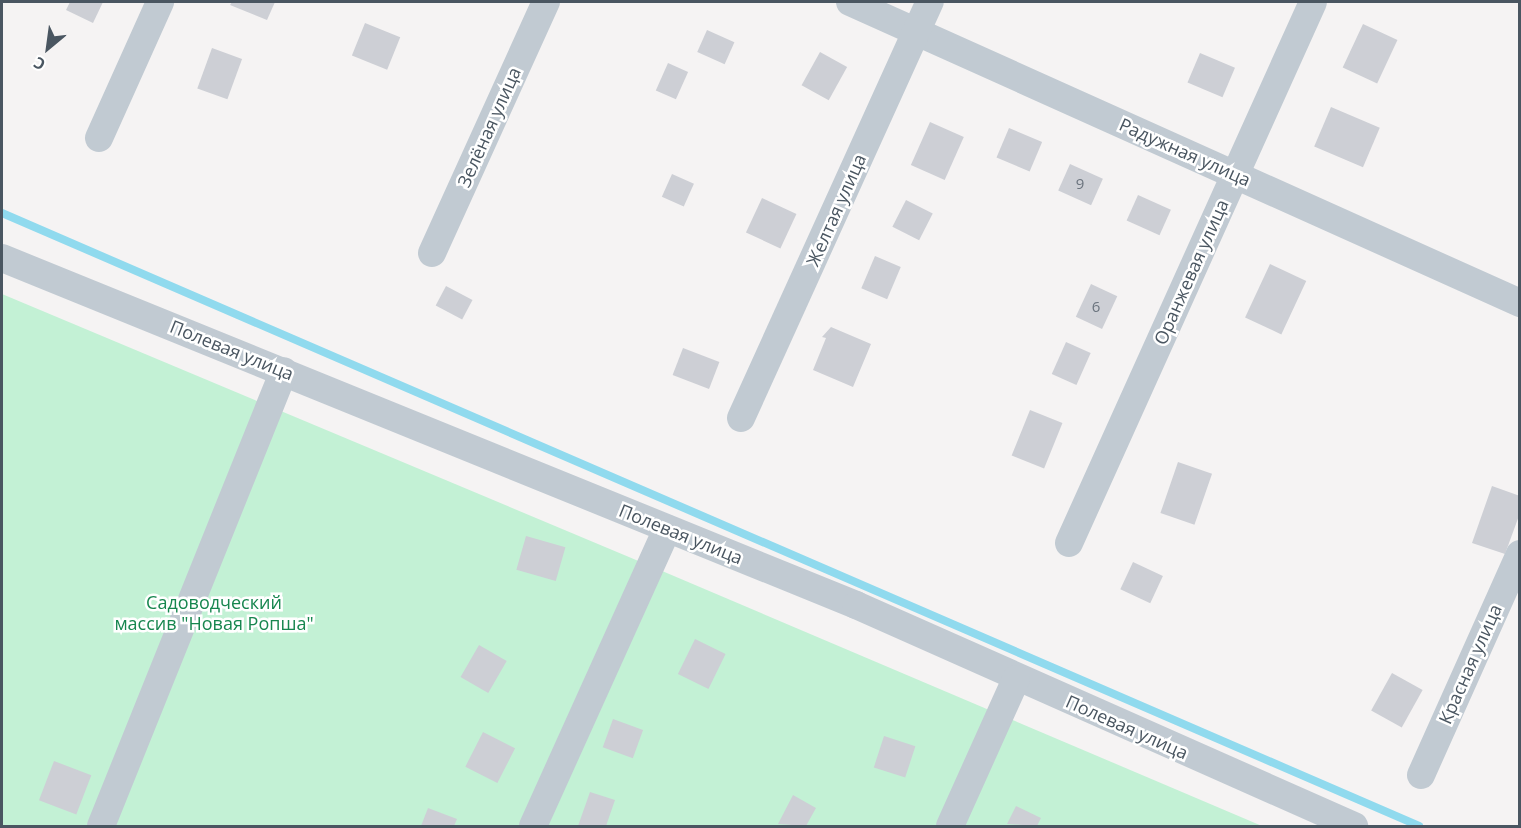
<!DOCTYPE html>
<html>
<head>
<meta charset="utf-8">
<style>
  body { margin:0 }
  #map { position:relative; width:1521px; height:828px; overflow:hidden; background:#f5f3f3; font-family:"Open Sans",sans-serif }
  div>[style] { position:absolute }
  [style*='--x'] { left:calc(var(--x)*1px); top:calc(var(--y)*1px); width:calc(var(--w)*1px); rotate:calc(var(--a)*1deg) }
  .green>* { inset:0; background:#c3f1d5 }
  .stream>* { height:8px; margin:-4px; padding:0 4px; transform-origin:4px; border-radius:4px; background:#90daee }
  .building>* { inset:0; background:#cdcfd5; transform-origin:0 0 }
  .street>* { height:28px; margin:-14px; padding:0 14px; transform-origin:14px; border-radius:14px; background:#c1cad2 }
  span { translate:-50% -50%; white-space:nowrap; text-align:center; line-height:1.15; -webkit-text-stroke:5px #fff; paint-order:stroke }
  .number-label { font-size:15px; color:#6b747e }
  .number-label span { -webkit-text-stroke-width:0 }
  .street-label { font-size:18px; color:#4a5661 }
  .park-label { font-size:18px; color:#17864f }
  .frame { position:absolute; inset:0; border:3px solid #4a5661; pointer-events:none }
  .north { position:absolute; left:18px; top:18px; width:60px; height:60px; -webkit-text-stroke:4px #fff; paint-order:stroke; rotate:209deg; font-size:16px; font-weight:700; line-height:24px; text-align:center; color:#4a5661 }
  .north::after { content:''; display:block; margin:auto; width:21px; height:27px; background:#4a5661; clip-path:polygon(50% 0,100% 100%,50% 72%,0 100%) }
</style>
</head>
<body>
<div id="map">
  <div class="green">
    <i style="clip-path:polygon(2px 294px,648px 565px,1262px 826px,2px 826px)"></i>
  </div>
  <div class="stream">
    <i style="--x:2;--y:213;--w:1544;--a:23.39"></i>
  </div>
  <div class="building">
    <i style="clip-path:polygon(70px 2px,103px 2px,93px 23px,66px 10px)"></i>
    <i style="clip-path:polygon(232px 2px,275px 2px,267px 20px,230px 5px)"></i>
    <i style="left:365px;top:23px;width:38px;height:35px;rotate:22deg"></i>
    <i style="left:1363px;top:24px;width:38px;height:48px;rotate:25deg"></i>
    <i style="left:707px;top:30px;width:30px;height:24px;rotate:24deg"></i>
    <i style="left:212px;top:48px;width:32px;height:43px;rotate:20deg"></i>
    <i style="left:820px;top:52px;width:31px;height:38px;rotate:29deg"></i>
    <i style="left:1200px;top:53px;width:38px;height:32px;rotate:23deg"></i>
    <i style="left:668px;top:63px;width:22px;height:30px;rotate:24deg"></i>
    <i style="left:1331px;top:107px;width:53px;height:43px;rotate:23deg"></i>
    <i style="left:930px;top:122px;width:37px;height:47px;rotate:24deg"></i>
    <i style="left:1009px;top:128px;width:36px;height:32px;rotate:23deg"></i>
    <i style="left:1070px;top:164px;width:36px;height:29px;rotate:24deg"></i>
    <i style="left:672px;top:174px;width:24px;height:25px;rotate:24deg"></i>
    <i style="left:1138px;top:195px;width:36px;height:28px;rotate:24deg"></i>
    <i style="left:762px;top:198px;width:38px;height:38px;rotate:25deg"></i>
    <i style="left:906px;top:200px;width:30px;height:30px;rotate:27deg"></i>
    <i style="left:875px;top:256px;width:28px;height:35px;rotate:23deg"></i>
    <i style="left:1270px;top:264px;width:40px;height:59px;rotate:25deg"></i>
    <i style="left:1091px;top:284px;width:29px;height:36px;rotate:25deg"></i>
    <i style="left:446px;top:286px;width:30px;height:22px;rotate:28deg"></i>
    <i style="clip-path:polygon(831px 327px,871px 344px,853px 387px,813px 370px,826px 338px,822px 337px)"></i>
    <i style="left:1066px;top:342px;width:27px;height:35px;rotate:24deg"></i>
    <i style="left:683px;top:348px;width:39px;height:29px;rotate:21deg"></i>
    <i style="left:1030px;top:410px;width:35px;height:49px;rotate:22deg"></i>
    <i style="left:1178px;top:462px;width:36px;height:54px;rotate:19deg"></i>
    <i style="clip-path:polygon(1492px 486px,1520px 496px,1520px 513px,1505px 554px,1472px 543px)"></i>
    <i style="left:526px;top:536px;width:41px;height:35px;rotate:16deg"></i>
    <i style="left:1133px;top:562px;width:33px;height:30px;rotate:25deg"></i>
    <i style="left:695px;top:639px;width:34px;height:39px;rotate:26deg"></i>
    <i style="left:479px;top:645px;width:32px;height:37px;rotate:30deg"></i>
    <i style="left:1392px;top:673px;width:35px;height:43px;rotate:29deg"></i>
    <i style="left:613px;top:719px;width:32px;height:30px;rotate:20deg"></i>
    <i style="left:483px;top:732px;width:36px;height:39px;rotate:27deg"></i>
    <i style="left:884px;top:736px;width:33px;height:33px;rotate:18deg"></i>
    <i style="left:54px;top:761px;width:40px;height:42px;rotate:21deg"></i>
    <i style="clip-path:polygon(590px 792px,615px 800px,606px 826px,578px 826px)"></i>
    <i style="clip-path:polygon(793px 795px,816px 808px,806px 826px,778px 824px)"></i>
    <i style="clip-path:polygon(1016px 806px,1041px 818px,1037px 826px,1007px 824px)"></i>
    <i style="clip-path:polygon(428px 808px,457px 819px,454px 826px,421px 826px)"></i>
  </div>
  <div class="street">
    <i style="--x:850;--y:2;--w:735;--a:24.19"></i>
    <i style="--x:99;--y:138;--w:149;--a:-65.8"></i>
    <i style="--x:432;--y:253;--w:276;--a:-65.6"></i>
    <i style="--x:2;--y:258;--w:922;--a:22.11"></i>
    <i style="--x:856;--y:605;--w:545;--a:23.93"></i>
    <i style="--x:741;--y:418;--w:457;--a:-65.6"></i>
    <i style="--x:1069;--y:543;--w:593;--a:-65.72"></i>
    <i style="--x:1421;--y:775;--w:242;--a:-65.9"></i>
    <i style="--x:101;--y:826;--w:490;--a:-68.1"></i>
    <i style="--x:533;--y:826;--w:326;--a:-65.7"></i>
    <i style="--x:950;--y:826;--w:161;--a:-65.8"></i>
  </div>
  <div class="number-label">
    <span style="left:1080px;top:184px">9</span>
    <span style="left:1096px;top:307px">6</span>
  </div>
  <div class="street-label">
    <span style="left:489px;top:127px;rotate:-66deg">Зелёная улица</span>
    <span style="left:1185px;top:152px;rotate:24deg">Радужная улица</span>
    <span style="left:836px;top:210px;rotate:-66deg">Желтая улица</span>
    <span style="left:1191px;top:272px;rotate:-66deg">Оранжевая улица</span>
    <span style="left:232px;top:350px;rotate:22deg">Полевая улица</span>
    <span style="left:681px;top:534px;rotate:22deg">Полевая улица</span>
    <span style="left:1470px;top:664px;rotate:-66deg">Красная улица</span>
    <span style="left:1127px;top:727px;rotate:24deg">Полевая улица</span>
  </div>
  <div class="park-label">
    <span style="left:214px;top:613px">Садоводческий<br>массив "Новая Ропша"</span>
  </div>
  <div class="frame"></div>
  <div class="north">С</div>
</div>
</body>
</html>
